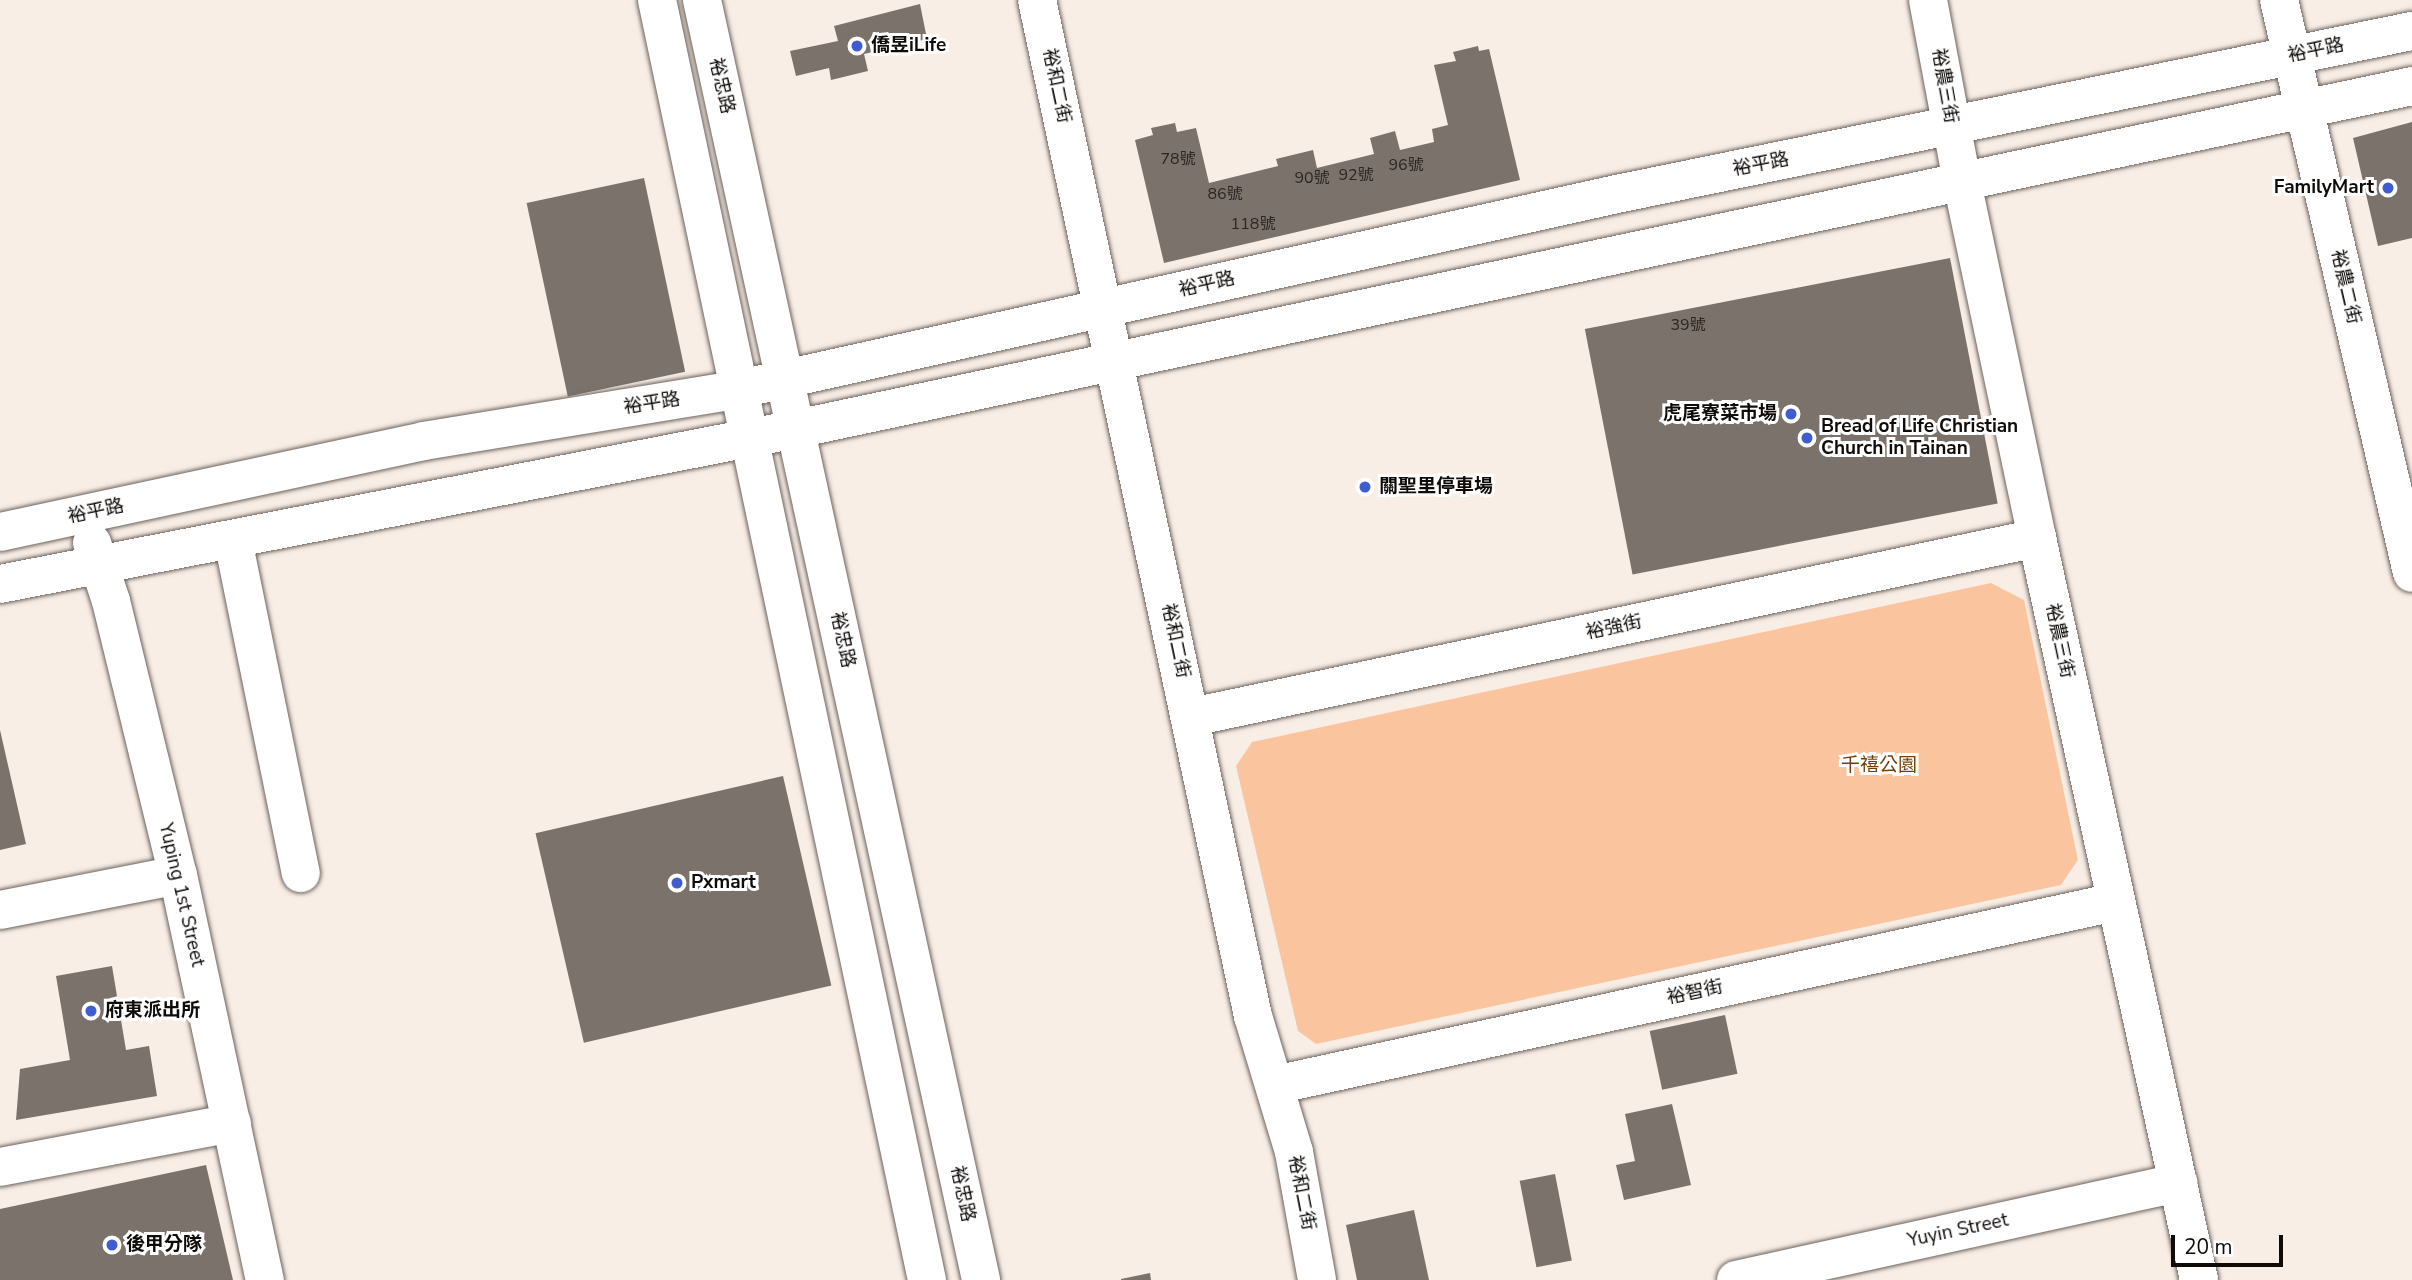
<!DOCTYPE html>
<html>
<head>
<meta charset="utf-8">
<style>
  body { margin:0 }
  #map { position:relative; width:2412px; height:1280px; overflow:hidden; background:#f8eee6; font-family:"Nunito Sans","Noto Sans TC",sans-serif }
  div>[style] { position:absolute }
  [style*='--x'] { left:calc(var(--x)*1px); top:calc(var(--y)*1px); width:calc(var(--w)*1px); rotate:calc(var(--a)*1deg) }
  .green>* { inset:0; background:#fac59e }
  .building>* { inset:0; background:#7b726b; transform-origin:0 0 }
  .roads { filter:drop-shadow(0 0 2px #6c635d) drop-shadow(0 0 2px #6c635d) }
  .minor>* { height:38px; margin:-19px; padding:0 19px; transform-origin:19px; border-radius:19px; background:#fff }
  .dots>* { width:19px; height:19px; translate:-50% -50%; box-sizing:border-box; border:4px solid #fff; border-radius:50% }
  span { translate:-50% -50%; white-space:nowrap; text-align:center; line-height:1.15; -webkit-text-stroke:6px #fff; paint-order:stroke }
  .number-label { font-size:16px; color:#2a2522 }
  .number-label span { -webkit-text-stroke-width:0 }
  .poi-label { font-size:19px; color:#0f0b09; font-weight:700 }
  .left { translate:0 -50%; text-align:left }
  .right { translate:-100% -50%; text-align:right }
  .street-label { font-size:19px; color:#0f0b09 }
  .park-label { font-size:19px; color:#713e0c }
  .scale { position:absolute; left:2171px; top:1235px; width:112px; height:32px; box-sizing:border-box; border:4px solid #0f0b09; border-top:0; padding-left:9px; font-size:21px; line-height:24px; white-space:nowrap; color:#0f0b09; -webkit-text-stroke:5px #fff; paint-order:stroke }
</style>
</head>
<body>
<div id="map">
  <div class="green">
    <i style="clip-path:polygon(1991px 583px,2024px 600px,2078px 860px,2061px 885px,1316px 1044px,1298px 1031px,1236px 766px,1252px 742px)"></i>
  </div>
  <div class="building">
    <i style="clip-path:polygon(920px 4px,927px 39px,864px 54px,868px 71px,831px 80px,829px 68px,796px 76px,790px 51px,838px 41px,834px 26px)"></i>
    <i style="clip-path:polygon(1478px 46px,1479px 51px,1489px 49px,1520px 180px,1164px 263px,1135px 140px,1153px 135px,1151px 128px,1175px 123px,1177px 132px,1196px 128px,1209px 183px,1278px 166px,1276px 159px,1313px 150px,1317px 168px,1374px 154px,1370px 138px,1395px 131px,1400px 150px,1434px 142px,1432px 129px,1448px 125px,1434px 65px,1456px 61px,1453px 52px)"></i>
    <i style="clip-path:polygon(2412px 122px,2412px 238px,2378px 246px,2353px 138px)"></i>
    <i style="left:644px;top:178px;width:198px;height:120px;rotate:78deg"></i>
    <i style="left:1950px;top:258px;width:250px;height:372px;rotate:79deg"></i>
    <i style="clip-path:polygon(0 730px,26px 844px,0 850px)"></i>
    <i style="left:783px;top:776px;width:215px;height:254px;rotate:77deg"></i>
    <i style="clip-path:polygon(112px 966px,126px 1050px,149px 1046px,157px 1096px,16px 1120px,20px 1069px,70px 1060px,56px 976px)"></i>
    <i style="left:1725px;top:1015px;width:60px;height:77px;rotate:78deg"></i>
    <i style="clip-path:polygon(1672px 1104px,1691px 1185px,1624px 1200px,1616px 1165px,1635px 1161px,1625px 1114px)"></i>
    <i style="clip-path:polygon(206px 1165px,233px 1280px,0 1280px,0 1209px)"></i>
    <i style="left:1555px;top:1174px;width:88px;height:36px;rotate:79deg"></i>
    <i style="clip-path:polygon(1414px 1210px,1429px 1280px,1357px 1280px,1346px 1225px)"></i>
    <i style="clip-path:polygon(1150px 1273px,1151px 1280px,1121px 1280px,1121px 1279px)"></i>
  </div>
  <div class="roads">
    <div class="minor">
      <i style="--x:657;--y:0;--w:1308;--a:78.09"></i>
      <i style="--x:702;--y:0;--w:1310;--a:77.7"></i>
      <i style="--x:1037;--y:0;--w:1039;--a:78"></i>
      <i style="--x:1253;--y:1016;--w:142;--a:73.2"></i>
      <i style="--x:1294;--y:1152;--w:130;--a:79.8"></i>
      <i style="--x:1928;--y:0;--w:185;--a:79.4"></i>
      <i style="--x:1962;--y:182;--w:364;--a:78.1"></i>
      <i style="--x:2037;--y:538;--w:759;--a:77.68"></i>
      <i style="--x:2279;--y:0;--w:588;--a:76.93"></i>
      <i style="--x:0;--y:532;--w:434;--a:-12.1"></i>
      <i style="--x:424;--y:441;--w:320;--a:-9.3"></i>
      <i style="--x:740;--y:389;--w:893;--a:-12.54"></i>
      <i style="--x:1612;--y:195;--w:817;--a:-11.59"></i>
      <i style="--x:233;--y:540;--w:340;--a:78.5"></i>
      <i style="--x:92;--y:543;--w:61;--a:71.9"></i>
      <i style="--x:111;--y:601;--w:282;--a:76.3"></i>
      <i style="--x:178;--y:875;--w:414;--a:77.9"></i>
      <i style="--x:0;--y:584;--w:811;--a:-11.02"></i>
      <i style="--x:796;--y:429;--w:1652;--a:-11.98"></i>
      <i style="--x:1192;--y:717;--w:864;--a:-11.96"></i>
      <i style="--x:0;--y:910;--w:181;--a:-11.1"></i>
      <i style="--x:1275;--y:1085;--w:860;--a:-12.29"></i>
      <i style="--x:0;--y:1167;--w:236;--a:-10.7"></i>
      <i style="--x:1736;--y:1280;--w:453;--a:-12.4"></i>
    </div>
  </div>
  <div class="dots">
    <i style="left:857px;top:46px;background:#3f5dd0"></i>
    <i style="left:2388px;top:188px;background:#3f5dd0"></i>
    <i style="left:1791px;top:414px;background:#3f5dd0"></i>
    <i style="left:1807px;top:438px;background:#3f5dd0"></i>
    <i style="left:1365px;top:487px;background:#3f5dd0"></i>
    <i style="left:677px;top:883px;background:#3f5dd0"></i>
    <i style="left:91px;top:1011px;background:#3f5dd0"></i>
    <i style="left:112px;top:1245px;background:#3f5dd0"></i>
  </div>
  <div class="number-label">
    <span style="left:1178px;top:159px">78號</span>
    <span style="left:1406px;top:165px">96號</span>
    <span style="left:1356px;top:175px">92號</span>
    <span style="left:1312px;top:178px">90號</span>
    <span style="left:1225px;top:194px">86號</span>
    <span style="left:1253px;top:224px">118號</span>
    <span style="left:1688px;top:325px">39號</span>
  </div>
  <div class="poi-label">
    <span class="left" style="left:871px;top:46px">僑昱iLife</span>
    <span class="right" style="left:2374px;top:188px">FamilyMart</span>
    <span class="right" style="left:1777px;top:414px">虎尾寮菜市場</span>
    <span class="left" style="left:1821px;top:438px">Bread of Life Christian<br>Church in Tainan</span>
    <span class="left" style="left:1379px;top:487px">關聖里停車場</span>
    <span class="left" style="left:691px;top:883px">Pxmart</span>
    <span class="left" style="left:105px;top:1011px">府東派出所</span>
    <span class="left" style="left:126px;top:1245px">後甲分隊</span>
  </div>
  <div class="street-label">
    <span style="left:2316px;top:51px;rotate:-12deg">裕平路</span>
    <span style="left:721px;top:86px;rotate:77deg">裕忠路</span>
    <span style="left:1056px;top:86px;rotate:78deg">裕和二街</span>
    <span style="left:1944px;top:86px;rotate:80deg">裕農三街</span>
    <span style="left:1761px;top:165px;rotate:-11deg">裕平路</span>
    <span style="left:1207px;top:285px;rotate:-13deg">裕平路</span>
    <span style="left:2345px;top:287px;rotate:77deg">裕農二街</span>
    <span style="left:652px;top:404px;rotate:-9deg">裕平路</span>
    <span style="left:96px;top:512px;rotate:-12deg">裕平路</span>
    <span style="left:1614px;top:628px;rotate:-12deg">裕強街</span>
    <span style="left:842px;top:640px;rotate:78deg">裕忠路</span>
    <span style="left:1175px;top:641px;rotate:78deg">裕和二街</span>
    <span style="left:2059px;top:641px;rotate:78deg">裕農三街</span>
    <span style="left:181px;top:895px;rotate:77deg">Yuping 1st Street</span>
    <span style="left:1695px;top:993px;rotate:-12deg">裕智街</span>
    <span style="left:1301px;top:1193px;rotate:79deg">裕和二街</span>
    <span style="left:962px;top:1194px;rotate:78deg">裕忠路</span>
    <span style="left:1958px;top:1231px;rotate:-12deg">Yuyin Street</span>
  </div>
  <div class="park-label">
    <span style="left:1879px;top:766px">千禧公園</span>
  </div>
  <div class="scale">20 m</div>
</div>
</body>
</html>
